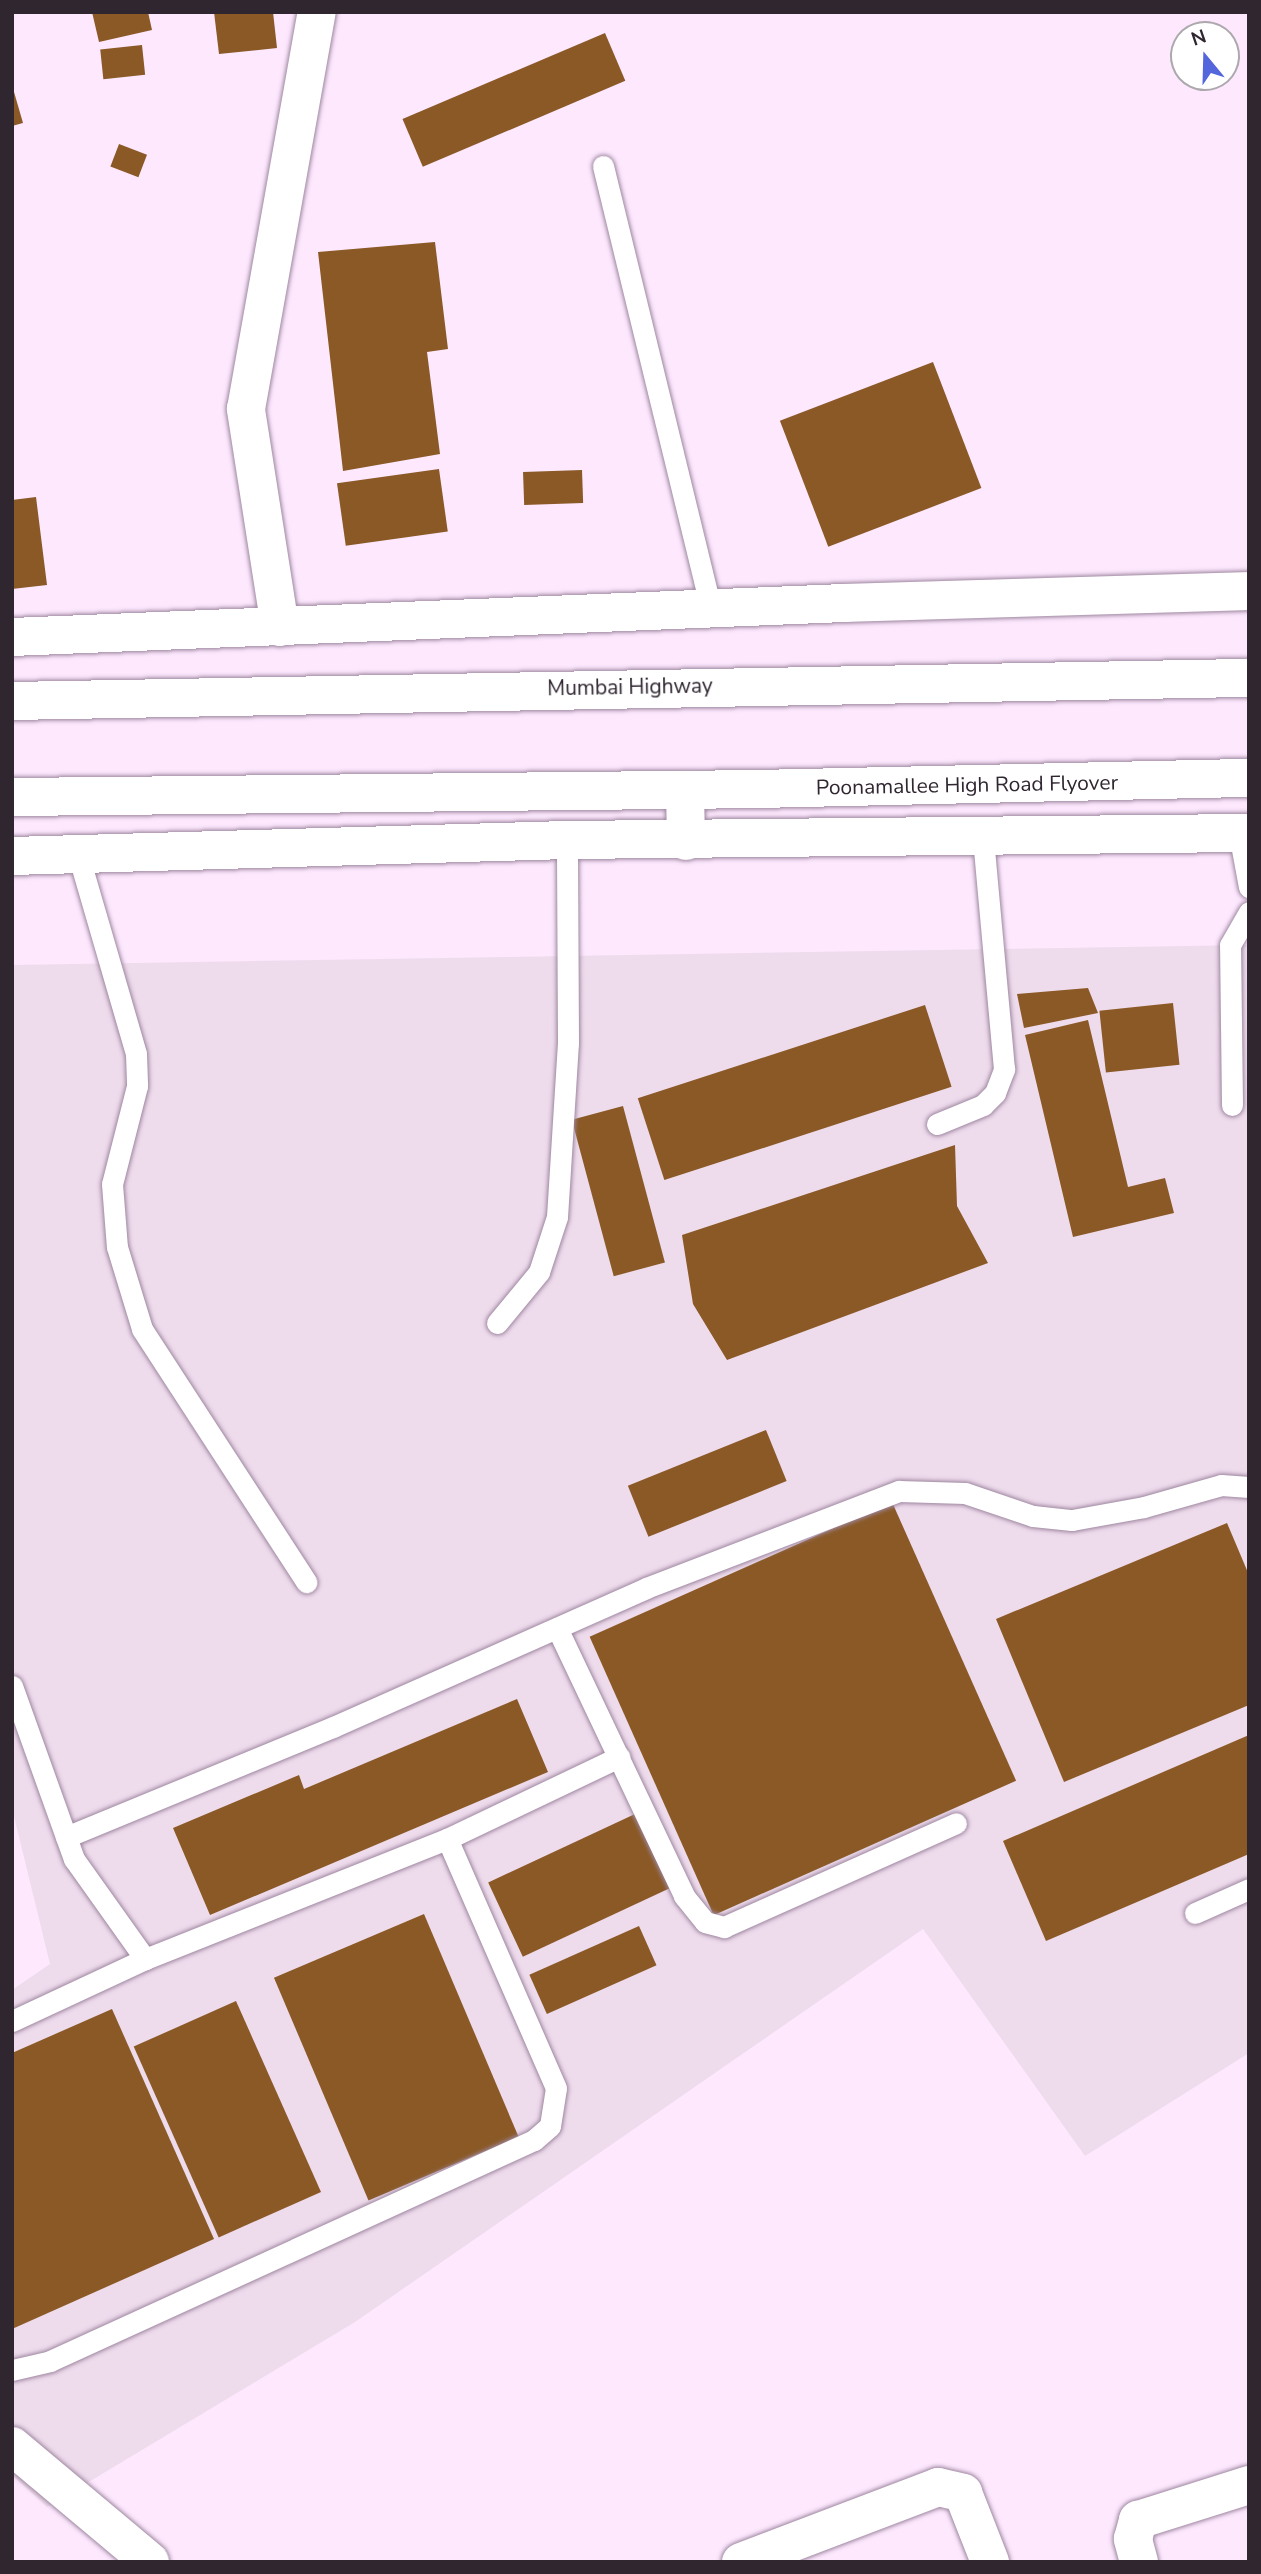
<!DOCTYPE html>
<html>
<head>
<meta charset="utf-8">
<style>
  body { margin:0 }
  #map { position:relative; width:1261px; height:2574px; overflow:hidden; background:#fde8fe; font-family:"Nunito Sans",sans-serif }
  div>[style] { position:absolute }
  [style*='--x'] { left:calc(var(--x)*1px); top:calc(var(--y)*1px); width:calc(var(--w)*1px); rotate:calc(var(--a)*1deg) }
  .industrial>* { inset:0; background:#eedbec }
  .building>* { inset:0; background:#8a5925; transform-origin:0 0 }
  .roads { filter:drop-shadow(0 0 2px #9e87a0) drop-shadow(0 0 2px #9e87a0) }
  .service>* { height:21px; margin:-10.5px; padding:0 10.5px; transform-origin:10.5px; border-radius:10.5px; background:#fff }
  .minor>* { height:38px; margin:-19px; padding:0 19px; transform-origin:19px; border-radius:19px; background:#fff }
  .tertiary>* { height:38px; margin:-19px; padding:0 19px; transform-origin:19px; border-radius:19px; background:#fff }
  .trunk>* { height:38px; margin:-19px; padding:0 19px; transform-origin:19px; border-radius:19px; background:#fff }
  span { translate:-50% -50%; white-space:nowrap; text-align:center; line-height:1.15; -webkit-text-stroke:7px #fff; paint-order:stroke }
  .street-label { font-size:21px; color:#2f2630 }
  .frame { position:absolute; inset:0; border:14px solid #2f2630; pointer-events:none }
  .north { position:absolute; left:1170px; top:21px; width:70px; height:70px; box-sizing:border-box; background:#fff; border:2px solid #aca8ac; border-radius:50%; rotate:341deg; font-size:19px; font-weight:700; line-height:28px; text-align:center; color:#2f2630 }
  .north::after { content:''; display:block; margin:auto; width:24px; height:32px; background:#5466dc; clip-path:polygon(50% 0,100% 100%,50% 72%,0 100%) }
</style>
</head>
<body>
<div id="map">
  <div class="industrial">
    <i style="clip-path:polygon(1249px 945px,1249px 2053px,1085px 2156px,923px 1929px,355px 2322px,47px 2507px,12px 2475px,12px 1990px,50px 1964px,12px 1808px,12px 965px)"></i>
  </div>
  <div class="building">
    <i style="clip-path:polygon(92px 12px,148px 12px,152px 30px,99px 42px)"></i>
    <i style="clip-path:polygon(214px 12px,273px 12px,277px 48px,219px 54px)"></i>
    <i style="left:605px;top:33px;width:52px;height:220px;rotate:67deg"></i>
    <i style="left:142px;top:45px;width:30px;height:42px;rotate:84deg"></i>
    <i style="clip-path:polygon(12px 85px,23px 123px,12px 126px)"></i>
    <i style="left:119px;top:144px;width:30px;height:24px;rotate:21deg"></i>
    <i style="clip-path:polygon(435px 242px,448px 349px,427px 352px,440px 454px,343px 471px,318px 252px)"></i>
    <i style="left:933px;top:362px;width:135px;height:164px;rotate:69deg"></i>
    <i style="left:439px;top:469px;width:63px;height:103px;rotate:82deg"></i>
    <i style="left:582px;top:470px;width:33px;height:59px;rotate:88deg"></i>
    <i style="clip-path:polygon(36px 497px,47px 585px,12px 589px,12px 500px)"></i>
    <i style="clip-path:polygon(1088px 988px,1098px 1013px,1024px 1028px,1017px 994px)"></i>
    <i style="left:1173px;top:1003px;width:62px;height:74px;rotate:84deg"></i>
    <i style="left:925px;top:1005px;width:86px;height:302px;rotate:72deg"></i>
    <i style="clip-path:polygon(1088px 1020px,1128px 1187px,1165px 1178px,1174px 1213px,1073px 1237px,1025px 1035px)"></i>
    <i style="left:623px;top:1106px;width:162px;height:53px;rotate:75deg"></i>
    <i style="clip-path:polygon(955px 1145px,957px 1206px,988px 1263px,727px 1360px,693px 1304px,682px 1235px)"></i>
    <i style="left:766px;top:1430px;width:55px;height:149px;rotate:68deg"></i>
    <i style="left:892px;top:1502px;width:305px;height:331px;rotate:66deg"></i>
    <i style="clip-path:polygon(1227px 1523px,1249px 1575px,1249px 1705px,1064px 1782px,996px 1619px)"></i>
    <i style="clip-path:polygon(517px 1699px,548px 1772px,210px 1915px,173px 1828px,299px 1775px,304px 1789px)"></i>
    <i style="clip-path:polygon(1249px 1735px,1249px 1854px,1046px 1941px,1003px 1841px)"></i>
    <i style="left:635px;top:1814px;width:82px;height:162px;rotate:65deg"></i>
    <i style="left:424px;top:1914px;width:242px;height:163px;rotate:67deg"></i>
    <i style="left:639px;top:1926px;width:43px;height:120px;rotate:66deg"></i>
    <i style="left:236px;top:2001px;width:209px;height:112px;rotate:66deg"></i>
    <i style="clip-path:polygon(112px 2009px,214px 2239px,12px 2329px,12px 2053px)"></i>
  </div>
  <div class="roads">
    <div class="service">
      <i style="--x:603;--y:166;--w:455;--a:76.3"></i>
      <i style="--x:1239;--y:833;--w:55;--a:79.5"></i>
      <i style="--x:78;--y:854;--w:208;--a:73.8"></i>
      <i style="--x:136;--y:1054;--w:32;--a:88"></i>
      <i style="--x:137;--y:1086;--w:101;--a:104.3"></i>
      <i style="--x:112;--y:1184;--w:63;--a:85.5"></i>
      <i style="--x:117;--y:1247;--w:86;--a:73"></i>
      <i style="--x:142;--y:1329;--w:302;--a:57"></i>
      <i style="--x:1232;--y:1105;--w:160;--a:-90.7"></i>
      <i style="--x:1230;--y:945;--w:38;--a:-60"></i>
      <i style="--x:937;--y:1124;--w:50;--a:-22.4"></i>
      <i style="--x:983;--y:1105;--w:17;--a:-45"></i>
      <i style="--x:995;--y:1093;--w:26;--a:-69"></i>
      <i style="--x:1004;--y:1069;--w:234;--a:-95.2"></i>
      <i style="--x:497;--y:1323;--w:66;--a:-50.5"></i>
      <i style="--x:539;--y:1272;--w:58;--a:-71.9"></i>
      <i style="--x:557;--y:1217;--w:174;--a:-86.4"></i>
      <i style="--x:568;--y:1043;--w:203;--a:-90.3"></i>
      <i style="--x:557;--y:1628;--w:297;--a:64.6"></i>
      <i style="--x:684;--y:1896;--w:33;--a:51"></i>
      <i style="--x:705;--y:1922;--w:20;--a:15"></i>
      <i style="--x:724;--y:1927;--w:254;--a:-24.1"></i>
      <i style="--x:12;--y:1686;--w:184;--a:70.3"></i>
      <i style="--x:74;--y:1859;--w:123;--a:54.6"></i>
      <i style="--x:66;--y:1837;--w:289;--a:-22.4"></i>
      <i style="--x:333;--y:1727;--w:342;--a:-23.9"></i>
      <i style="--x:646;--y:1588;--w:271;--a:-21"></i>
      <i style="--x:899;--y:1491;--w:66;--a:1.7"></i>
      <i style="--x:965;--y:1493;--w:72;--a:18.7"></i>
      <i style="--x:1033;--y:1516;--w:39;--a:6"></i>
      <i style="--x:1072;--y:1520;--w:73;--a:-10.2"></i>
      <i style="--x:1144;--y:1507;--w:80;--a:-15.9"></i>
      <i style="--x:1221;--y:1485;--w:28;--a:4"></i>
      <i style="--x:1195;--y:1913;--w:59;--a:-24"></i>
      <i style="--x:12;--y:2021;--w:147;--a:-25"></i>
      <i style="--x:145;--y:1959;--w:325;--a:-21.7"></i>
      <i style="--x:447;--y:1839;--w:191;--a:-25.5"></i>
      <i style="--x:12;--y:2370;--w:39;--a:-13"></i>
      <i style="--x:50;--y:2361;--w:532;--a:-24.54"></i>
      <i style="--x:534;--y:2140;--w:21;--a:-41"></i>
      <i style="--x:550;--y:2126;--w:38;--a:-81"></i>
      <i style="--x:556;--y:2088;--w:272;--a:-113.6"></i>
    </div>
    <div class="minor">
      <i style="--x:280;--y:627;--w:221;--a:-98.9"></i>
      <i style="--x:246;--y:409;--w:403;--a:-79.9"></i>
      <i style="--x:12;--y:2446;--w:180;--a:40"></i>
      <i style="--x:741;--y:2562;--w:211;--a:-20.8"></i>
      <i style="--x:938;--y:2487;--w:26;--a:13"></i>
      <i style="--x:963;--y:2493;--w:74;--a:68.6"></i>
      <i style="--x:1139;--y:2562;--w:24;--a:-105"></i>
      <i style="--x:1133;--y:2539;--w:20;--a:-75"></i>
      <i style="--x:1138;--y:2520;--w:116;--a:-17.5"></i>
    </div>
    <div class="tertiary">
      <i style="--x:12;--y:637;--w:834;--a:-2.34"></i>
      <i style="--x:845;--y:603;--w:404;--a:-1.7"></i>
      <i style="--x:12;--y:856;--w:555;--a:-1.65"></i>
      <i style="--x:567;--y:840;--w:682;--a:-0.59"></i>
    </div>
    <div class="trunk">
      <i style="--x:12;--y:701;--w:1237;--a:-1.07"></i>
      <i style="--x:685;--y:790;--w:51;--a:88.9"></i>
      <i style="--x:12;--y:797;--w:746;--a:-0.61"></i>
      <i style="--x:758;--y:789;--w:491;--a:-1.3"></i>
    </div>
  </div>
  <div class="street-label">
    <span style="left:630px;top:687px;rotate:-1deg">Mumbai Highway</span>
    <span style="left:967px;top:785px;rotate:-1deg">Poonamallee High Road Flyover</span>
  </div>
  <div class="frame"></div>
  <div class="north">N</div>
</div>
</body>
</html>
